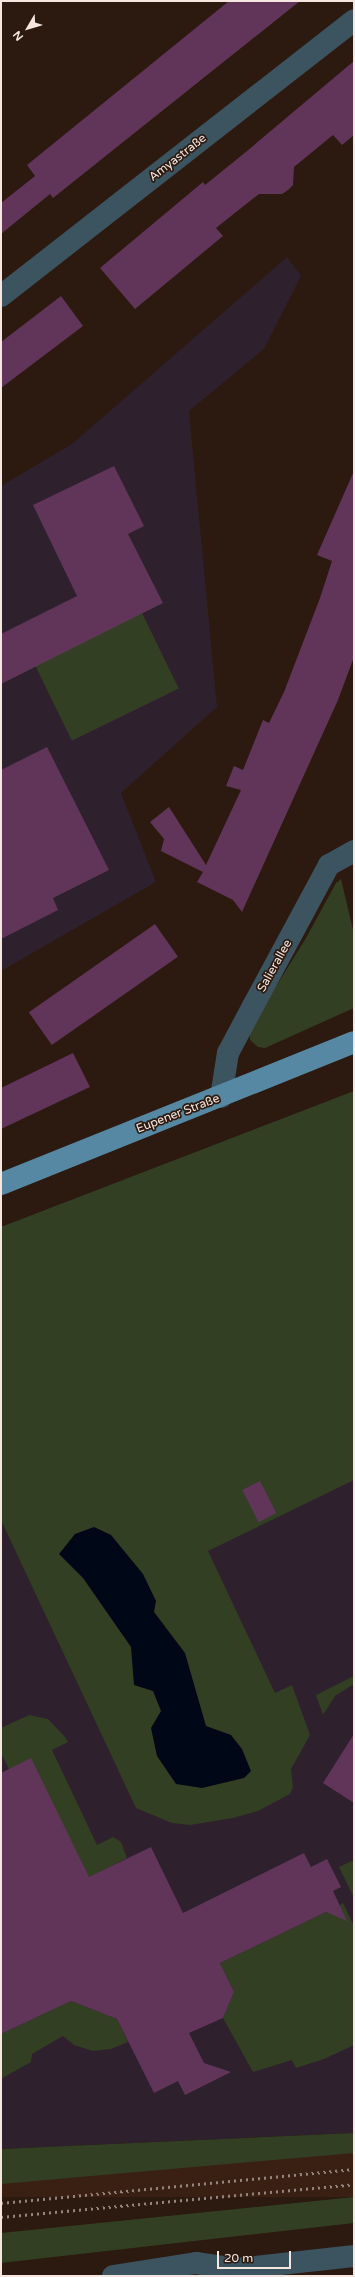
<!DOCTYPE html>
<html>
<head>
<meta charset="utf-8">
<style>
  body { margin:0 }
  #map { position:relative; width:355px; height:2277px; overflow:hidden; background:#2c190f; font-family:"Varela Round",sans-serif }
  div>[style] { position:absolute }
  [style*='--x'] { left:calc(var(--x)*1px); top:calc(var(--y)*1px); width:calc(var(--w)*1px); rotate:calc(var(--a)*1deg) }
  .built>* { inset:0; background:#392013; transform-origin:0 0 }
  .education>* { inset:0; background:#2e202d }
  .green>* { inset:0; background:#323f23; transform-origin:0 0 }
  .water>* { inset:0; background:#000717 }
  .building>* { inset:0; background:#603559; transform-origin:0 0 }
  .minor>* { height:22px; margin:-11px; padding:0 11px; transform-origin:11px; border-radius:11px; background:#3c5360 }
  .tertiary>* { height:22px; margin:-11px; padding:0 11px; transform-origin:11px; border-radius:11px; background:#3c5360 }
  .primary>* { height:22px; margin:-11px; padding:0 11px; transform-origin:11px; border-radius:11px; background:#5687a3 }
  .rail>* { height:3px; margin-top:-1.5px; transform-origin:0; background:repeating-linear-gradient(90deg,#94847b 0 2px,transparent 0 6px) }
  span { translate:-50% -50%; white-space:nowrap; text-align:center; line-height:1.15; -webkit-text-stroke:3.5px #2c190f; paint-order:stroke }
  .street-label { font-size:12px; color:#f5e7e0 }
  .frame { position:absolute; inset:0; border:2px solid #f5e7e0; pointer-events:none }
  .north { position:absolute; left:8px; top:8px; width:40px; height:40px; -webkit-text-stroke:3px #2c190f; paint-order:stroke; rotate:232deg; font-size:11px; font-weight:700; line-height:16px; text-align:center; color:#f5e7e0 }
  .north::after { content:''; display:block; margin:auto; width:14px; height:18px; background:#f5e7e0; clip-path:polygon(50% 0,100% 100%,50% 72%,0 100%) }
  .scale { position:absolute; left:217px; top:2251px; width:74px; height:18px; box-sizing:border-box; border:2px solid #f5e7e0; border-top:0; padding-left:5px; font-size:12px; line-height:14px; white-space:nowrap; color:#f5e7e0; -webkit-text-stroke:3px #2c190f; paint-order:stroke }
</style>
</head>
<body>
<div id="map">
  <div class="built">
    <i style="left:354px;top:2153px;width:44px;height:354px;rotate:90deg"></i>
  </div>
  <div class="education">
    <i style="clip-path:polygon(287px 257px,301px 276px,264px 349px,189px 411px,217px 707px,121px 793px,156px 882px,1px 971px,1px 486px,72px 444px)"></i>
    <i style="clip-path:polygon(354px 1091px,354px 2133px,1px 2149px,1px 1227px)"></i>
  </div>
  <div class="green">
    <i style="left:142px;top:613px;width:84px;height:119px;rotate:64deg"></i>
    <i style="clip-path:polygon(341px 879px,354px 934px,354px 1008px,265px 1048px,258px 1047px,250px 1040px,249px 1030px,306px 938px,336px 883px)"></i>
    <i style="clip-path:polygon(354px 1091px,354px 1480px,208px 1551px,275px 1693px,292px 1685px,310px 1735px,291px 1769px,293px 1787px,290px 1794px,258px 1811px,233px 1818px,190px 1825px,172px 1823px,136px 1808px,1px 1520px,1px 1227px)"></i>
    <i style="clip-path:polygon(354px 1676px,354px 1684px,335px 1696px,323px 1715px,316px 1695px)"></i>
    <i style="clip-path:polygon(29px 1715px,48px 1719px,65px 1737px,68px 1742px,52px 1750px,97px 1845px,113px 1837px,121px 1842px,127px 1858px,106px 1869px,123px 1902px,105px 1911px,9px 1769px,1px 1753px,1px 1728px)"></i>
    <i style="clip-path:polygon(354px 1860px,354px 1898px,339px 1867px)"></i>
    <i style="clip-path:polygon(343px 1903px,354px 1926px,354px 2045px,324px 2059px,296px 2068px,292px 2060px,253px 2072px,223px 2018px,234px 1992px,220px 1963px,326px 1912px,335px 1915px,340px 1905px)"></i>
    <i style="clip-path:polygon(71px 2001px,117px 2019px,128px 2042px,111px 2049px,93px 2051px,74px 2045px,63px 2036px,32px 2054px,31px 2062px,1px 2079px,1px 2034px)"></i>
    <i style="clip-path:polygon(354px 2133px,354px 2153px,1px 2184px,1px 2149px)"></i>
    <i style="clip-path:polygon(354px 2197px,354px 2223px,1px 2263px,1px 2233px)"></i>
  </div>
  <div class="water">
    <i style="clip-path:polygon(94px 1527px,111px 1535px,143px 1574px,156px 1601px,154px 1612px,185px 1653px,206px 1726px,231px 1735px,242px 1749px,251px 1771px,244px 1778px,202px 1788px,176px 1784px,157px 1756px,151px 1728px,161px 1711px,153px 1691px,134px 1685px,131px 1647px,83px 1578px,59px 1554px,75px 1534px)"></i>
  </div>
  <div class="building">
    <i style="clip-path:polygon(229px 1px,300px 1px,53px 198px,50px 194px,1px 234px,1px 203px,35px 176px,27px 165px)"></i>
    <i style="clip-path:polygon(354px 61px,354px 135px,342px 145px,333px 135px,294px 167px,293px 185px,288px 190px,282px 194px,259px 194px,216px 228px,223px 236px,135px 309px,100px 268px,203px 182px,205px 185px,247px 151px)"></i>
    <i style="clip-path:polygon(61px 296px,83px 326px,1px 388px,1px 342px)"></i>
    <i style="clip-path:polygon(114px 466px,144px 526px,128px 534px,163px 603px,1px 684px,1px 634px,77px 596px,33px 505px)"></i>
    <i style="clip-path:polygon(354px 471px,354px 657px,338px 700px,242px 912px,233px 900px,197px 882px,203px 872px,161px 851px,164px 839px,150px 822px,169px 807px,206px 865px,241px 790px,226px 786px,234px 766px,243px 770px,263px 720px,269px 723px,284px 692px,320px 598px,332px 561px,317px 555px)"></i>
    <i style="clip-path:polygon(47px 747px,109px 870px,53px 898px,58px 910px,1px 939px,1px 770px)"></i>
    <i style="left:155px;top:924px;width:40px;height:154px;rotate:55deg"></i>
    <i style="clip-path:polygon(73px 1053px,90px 1087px,1px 1129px,1px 1088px)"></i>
    <i style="left:260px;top:1481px;width:36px;height:20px;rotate:63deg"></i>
    <i style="clip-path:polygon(354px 1734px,354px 1803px,323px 1783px)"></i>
    <i style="clip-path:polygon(31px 1758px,89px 1877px,151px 1847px,183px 1913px,304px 1853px,311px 1867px,327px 1859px,341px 1887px,333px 1891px,347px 1921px,326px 1912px,220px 1963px,234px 1992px,223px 2018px,189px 2033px,204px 2063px,231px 2072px,185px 2095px,178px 2081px,154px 2093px,117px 2019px,71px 2001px,1px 2034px,1px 1773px)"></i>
  </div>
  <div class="minor">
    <i style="--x:1;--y:296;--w:448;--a:-38"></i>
    <i style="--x:113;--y:2276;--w:84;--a:-8.9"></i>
    <i style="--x:196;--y:2263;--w:40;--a:8.5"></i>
    <i style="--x:236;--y:2269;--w:119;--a:-6.3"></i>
  </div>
  <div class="tertiary">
    <i style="--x:221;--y:1097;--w:45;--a:-81"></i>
    <i style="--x:228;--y:1053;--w:53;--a:-62"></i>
    <i style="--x:253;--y:1006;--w:160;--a:-61.7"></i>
    <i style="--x:329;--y:865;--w:29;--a:-29"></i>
  </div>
  <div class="primary">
    <i style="--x:1;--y:1184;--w:380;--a:-21.9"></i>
  </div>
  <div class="rail">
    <i style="--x:1;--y:2203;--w:355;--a:-5.5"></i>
    <i style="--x:1;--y:2217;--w:355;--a:-5.3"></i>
  </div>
  <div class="street-label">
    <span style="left:178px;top:158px;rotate:-38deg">Amyastraße</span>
    <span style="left:275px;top:966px;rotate:-61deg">Salierallee</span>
    <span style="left:178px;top:1114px;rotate:-21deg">Eupener Straße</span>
  </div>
  <div class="frame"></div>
  <div class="north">N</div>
  <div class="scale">20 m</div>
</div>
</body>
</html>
